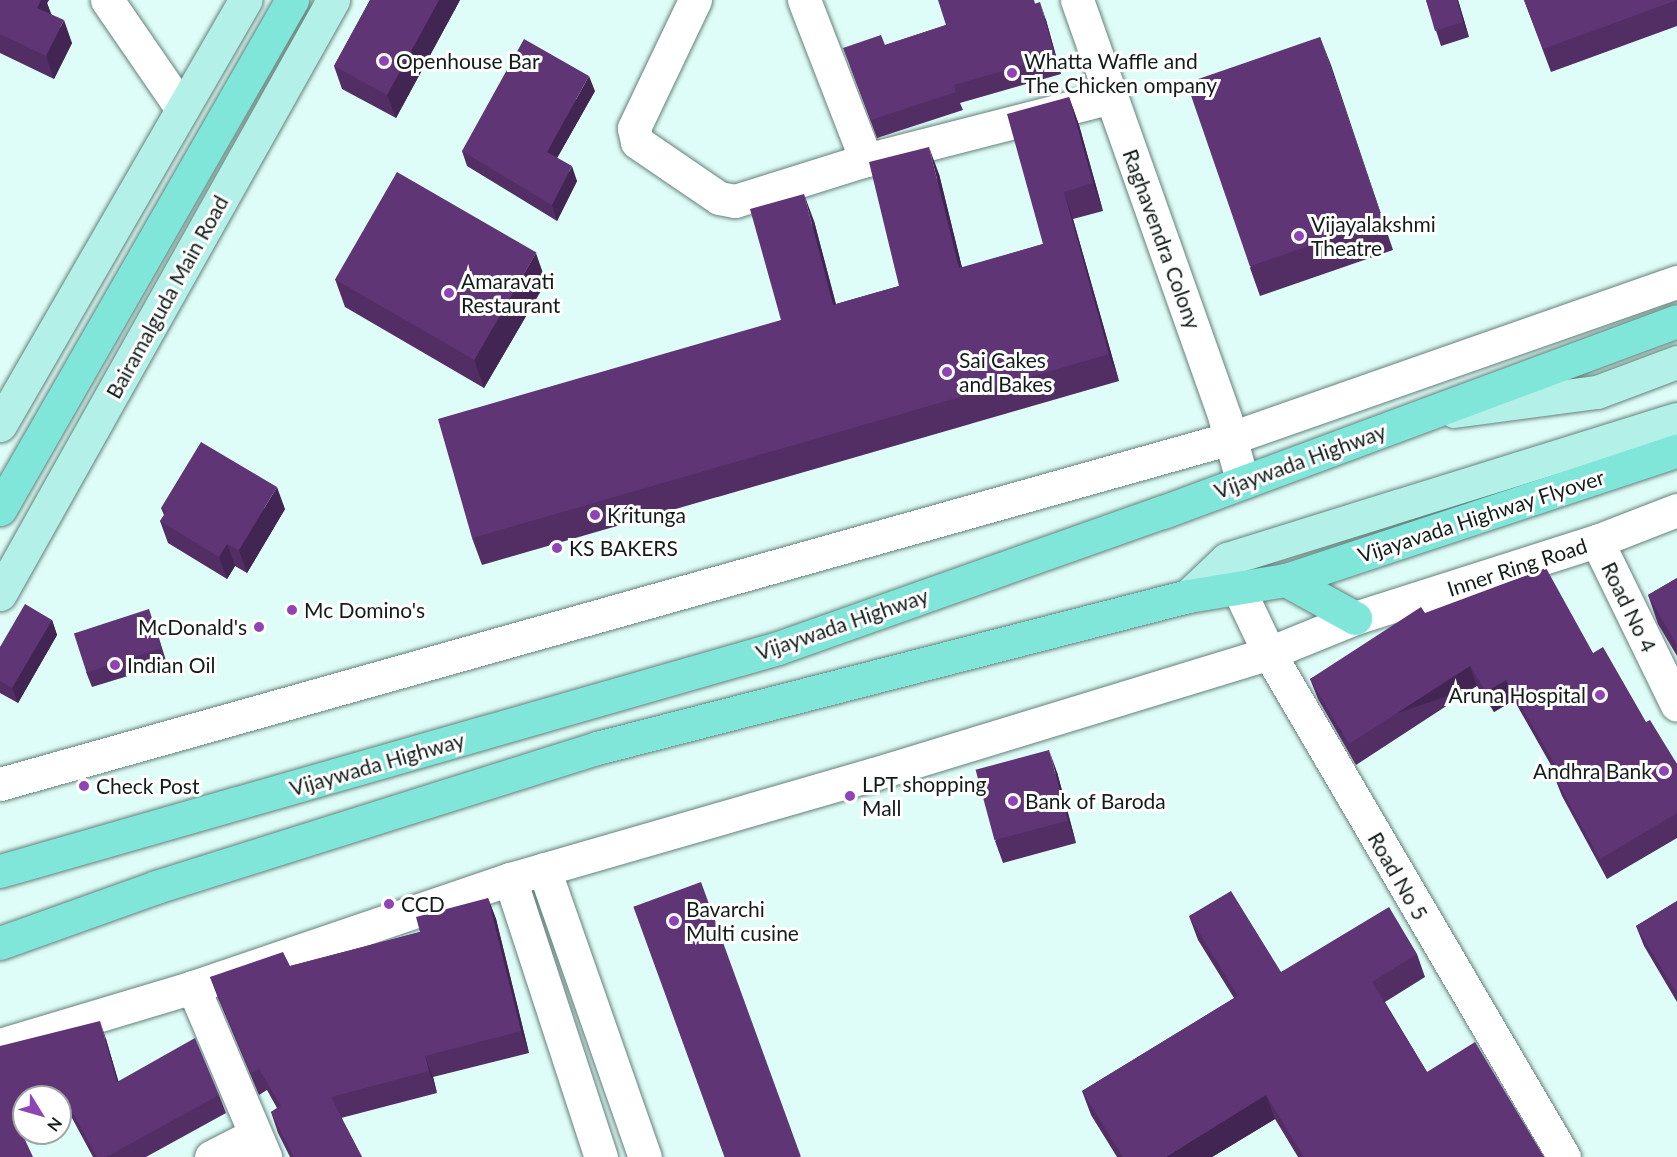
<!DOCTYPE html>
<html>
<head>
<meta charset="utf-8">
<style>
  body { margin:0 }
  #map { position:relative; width:1677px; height:1157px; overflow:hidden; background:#dffdf8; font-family:Lato,sans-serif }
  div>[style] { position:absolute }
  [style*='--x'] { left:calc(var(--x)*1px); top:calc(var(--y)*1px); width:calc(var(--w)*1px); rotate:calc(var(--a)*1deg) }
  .roads { filter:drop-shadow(0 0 2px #65807b) drop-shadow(0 0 2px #65807b) }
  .minor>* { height:33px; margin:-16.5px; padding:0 16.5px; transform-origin:16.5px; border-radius:16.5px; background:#fff }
  .major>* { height:33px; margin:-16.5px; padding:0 16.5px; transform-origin:16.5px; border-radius:16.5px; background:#b3f0e8 }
  .highway>* { height:33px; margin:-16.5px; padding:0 16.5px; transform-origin:16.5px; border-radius:16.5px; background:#80e6d9 }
  .wall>* { inset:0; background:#532e65 }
  .shaded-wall>* { inset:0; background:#432553; transform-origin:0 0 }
  .building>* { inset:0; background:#603576; transform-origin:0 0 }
  .dots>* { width:16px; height:16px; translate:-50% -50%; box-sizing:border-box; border:3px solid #fff; border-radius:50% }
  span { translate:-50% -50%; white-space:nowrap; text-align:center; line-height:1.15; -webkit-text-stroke:6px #fff; paint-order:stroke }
  .poi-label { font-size:21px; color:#121d1b }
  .left { translate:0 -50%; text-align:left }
  .right { translate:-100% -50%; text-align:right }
  .street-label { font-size:21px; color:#121d1b }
  .north { position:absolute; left:12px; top:1085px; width:60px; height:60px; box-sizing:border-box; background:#fff; border:2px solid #a0a5a4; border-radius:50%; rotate:127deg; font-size:16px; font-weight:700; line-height:24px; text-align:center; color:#121d1b }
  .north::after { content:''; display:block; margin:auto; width:21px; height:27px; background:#8f43b4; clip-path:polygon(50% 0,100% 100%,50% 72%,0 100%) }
</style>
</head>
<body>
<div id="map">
  <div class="roads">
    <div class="minor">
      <i style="--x:107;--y:0;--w:132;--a:55.5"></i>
      <i style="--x:695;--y:0;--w:142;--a:115.5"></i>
      <i style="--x:634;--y:128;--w:14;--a:78"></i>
      <i style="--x:637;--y:142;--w:99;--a:34.3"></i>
      <i style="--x:719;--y:198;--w:16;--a:11"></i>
      <i style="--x:735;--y:201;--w:137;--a:-17.4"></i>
      <i style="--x:804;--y:0;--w:172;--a:68.8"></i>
      <i style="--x:866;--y:160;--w:253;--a:-14.4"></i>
      <i style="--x:1077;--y:0;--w:444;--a:70.5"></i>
      <i style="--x:1225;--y:419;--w:63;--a:74.4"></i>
      <i style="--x:1597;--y:541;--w:182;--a:64"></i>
      <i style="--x:1239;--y:590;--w:70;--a:64.5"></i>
      <i style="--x:1269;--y:653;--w:584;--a:59.66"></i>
      <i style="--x:0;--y:784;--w:1279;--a:-15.7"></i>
      <i style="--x:1231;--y:438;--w:472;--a:-19.3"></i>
      <i style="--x:544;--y:869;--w:305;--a:70.7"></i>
      <i style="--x:510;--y:879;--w:293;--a:71.9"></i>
      <i style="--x:193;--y:987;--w:185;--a:67"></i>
      <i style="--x:0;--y:1045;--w:202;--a:-16.7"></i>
      <i style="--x:193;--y:987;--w:335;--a:-18.8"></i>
      <i style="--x:510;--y:879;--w:379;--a:-16.1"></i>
      <i style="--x:874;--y:774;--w:413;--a:-17"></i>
      <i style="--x:1269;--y:653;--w:93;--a:-22.1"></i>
      <i style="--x:1355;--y:618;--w:254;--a:-17.7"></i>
      <i style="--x:1597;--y:541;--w:86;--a:-21.2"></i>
      <i style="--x:211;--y:1157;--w:48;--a:-27.1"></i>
    </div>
    <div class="major">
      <i style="--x:1454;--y:411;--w:144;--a:-7.6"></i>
      <i style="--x:1597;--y:392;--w:85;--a:-20.6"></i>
      <i style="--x:0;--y:425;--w:491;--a:-60"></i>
      <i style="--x:0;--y:594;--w:681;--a:-60.72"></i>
      <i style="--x:1188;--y:596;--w:54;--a:-43.5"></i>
      <i style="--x:1227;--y:559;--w:471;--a:-17.3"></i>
    </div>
    <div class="highway">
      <i style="--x:0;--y:509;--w:587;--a:-60.16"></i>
      <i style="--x:1286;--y:580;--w:79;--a:28.8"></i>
      <i style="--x:0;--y:871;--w:809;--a:-15.99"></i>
      <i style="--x:778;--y:648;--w:408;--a:-19.5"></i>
      <i style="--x:1163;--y:512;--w:548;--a:-20.38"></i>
      <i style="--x:0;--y:943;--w:166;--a:-19.7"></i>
      <i style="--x:156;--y:887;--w:462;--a:-17.5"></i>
      <i style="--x:597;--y:748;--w:610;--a:-14.42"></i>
      <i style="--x:1188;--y:596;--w:99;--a:-9.3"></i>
      <i style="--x:1286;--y:580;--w:412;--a:-18.3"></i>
    </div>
  </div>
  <div class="wall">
    <i style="clip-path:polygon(0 0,49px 0,47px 3px,51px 14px,72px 43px,54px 79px,0 53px)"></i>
    <i style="clip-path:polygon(370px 0,460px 0,396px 118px,342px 89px,334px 66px)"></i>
    <i style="clip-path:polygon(1034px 0,1035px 4px,1046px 20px,1061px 74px,960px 103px,963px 110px,877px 138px,850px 66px,885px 45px,946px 25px)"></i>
    <i style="clip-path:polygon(1426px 0,1458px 0,1469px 37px,1441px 46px)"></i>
    <i style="clip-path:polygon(1524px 0,1677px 0,1677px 26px,1551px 72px)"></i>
    <i style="clip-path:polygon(1320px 37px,1393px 250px,1260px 296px,1250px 268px)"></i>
    <i style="clip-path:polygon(595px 91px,557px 158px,577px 181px,557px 221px,467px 166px,462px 151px)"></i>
    <i style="clip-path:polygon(1069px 97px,1079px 125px,1103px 211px,1073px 219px,1119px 381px,482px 565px,472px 538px,781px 320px,814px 221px,836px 304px,899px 286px,939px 174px,962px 268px,1043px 244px)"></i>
    <i style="clip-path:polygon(335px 279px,546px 282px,484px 388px,345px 307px)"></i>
    <i style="clip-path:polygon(161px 508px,285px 509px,247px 573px,235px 566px,227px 579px,168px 543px,160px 521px,164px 515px)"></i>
    <i style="clip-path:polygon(1677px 578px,1677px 656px,1658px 624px,1648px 595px)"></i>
    <i style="clip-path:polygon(1425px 613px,1593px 653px,1677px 764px,1677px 838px,1607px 879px,1562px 796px,1554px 776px,1556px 774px,1514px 700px,1494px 712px,1477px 686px,1356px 765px,1318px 699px,1310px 679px)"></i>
    <i style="clip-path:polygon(52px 620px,57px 635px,18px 703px,0 693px,0 647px)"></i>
    <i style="clip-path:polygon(155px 625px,167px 664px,92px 687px,86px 672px)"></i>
    <i style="clip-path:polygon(1057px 772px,1076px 843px,1003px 863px,995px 841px)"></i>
    <i style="clip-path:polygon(488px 898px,496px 919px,529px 1053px,433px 1077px,437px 1093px,341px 1118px,362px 1157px,290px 1157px,278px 1133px,271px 1112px,277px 1108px,267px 1090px,259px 1095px,218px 998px,210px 977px,290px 966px,420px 932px)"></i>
    <i style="clip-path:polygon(1677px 901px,1677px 1002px,1644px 946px,1636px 926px)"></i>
    <i style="clip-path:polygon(1189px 916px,1281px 972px,1417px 954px,1425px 977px,1385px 1002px,1427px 1072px,1544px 1157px,1298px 1157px,1275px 1119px,1212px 1157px,1117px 1157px,1091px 1115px,1082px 1091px,1234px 998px,1198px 940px)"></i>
    <i style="clip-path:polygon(106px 1039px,118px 1081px,219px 1095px,226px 1113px,146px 1157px,93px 1157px,72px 1118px,60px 1121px,60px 1097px,24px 1097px,24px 1131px,21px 1132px,0 1157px,0 1046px)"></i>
  </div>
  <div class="shaded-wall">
    <i style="clip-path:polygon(39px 0,49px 0,47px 3px,52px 16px,37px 8px)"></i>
    <i style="clip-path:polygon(439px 0,460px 0,396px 118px,387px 95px)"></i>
    <i style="clip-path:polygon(1457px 0,1458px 0,1469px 37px,1463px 22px)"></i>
    <i style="clip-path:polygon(1040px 2px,1046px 20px,1061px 74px,1055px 56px)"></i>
    <i style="clip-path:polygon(64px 20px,72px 43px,54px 79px,46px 56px)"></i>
    <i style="clip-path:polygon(1320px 37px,1331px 65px,1393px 250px,1383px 221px)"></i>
    <i style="clip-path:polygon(589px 76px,595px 91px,552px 167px,547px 152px)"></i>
    <i style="clip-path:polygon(1069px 97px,1079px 125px,1103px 211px,1093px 183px)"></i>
    <i style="clip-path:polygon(929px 147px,939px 174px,969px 296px,959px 268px)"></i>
    <i style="clip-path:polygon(572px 166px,577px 181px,557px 221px,552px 205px)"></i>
    <i style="clip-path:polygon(1064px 192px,1073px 219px,1119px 381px,1109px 354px)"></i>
    <i style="clip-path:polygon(804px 194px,814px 221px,843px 332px,833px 305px)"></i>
    <i style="clip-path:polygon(536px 253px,546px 282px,484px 388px,474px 359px)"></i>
    <i style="clip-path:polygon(277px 487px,285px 509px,247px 573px,239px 550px)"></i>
    <i style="clip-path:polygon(227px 544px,235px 566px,227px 579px,219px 557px)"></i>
    <i style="clip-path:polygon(52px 620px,57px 635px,18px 703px,12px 688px)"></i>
    <i style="left:1470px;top:666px;width:21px;height:144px;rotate:71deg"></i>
    <i style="clip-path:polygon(1506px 680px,1514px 700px,1494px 712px,1486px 692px)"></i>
    <i style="clip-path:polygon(1049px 750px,1057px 772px,1076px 843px,1068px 820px)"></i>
    <i style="clip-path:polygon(488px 898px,496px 919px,529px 1053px,521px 1031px)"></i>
    <i style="clip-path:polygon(100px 1021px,106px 1039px,124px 1100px,117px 1082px)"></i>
    <i style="clip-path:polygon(425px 1056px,433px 1077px,437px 1093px,429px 1071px)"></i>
    <i style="clip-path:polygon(1266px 1095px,1275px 1119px,1212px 1157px,1166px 1157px)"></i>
  </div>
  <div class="building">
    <i style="clip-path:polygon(0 0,41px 0,37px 8px,64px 20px,46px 56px,0 34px)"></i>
    <i style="clip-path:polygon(370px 0,439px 0,387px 95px,334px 66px)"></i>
    <i style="clip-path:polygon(938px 0,1033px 0,1034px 4px,1040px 2px,1055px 56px,954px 85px,956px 92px,871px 120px,843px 48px,881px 35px,885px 45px,946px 25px)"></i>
    <i style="clip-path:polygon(1426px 0,1457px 0,1463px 22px,1435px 31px)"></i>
    <i style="clip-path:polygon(1524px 0,1677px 0,1543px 49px)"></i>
    <i style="left:1320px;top:37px;width:194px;height:141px;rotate:71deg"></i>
    <i style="clip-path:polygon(524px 39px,589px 76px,547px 152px,572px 166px,552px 205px,462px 151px)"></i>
    <i style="clip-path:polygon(1069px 97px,1093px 183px,1064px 192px,1109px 354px,472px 538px,438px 419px,781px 320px,750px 209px,804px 194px,833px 305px,899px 286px,869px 162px,929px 147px,959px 268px,1043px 244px,1007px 114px)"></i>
    <i style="left:397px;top:172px;width:161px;height:124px;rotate:30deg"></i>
    <i style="clip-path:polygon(201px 442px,277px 487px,239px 550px,227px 544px,219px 557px,160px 521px,167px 511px,161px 508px)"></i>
    <i style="clip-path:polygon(1546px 568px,1593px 653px,1603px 647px,1646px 722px,1650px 720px,1677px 764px,1677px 813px,1600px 859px,1554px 776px,1560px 773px,1506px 680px,1486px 692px,1470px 666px,1349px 744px,1310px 679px,1421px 607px,1425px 613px)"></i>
    <i style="clip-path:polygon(1677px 578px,1677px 645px,1648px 595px)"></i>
    <i style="clip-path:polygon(25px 604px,52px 620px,12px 688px,0 681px,0 647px)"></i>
    <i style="left:149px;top:609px;width:41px;height:79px;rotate:72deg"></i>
    <i style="left:1049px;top:750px;width:73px;height:76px;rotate:75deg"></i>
    <i style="left:701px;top:882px;width:292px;height:72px;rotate:70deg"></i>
    <i style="clip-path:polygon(1231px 891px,1281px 972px,1389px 907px,1417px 954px,1372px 982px,1427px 1072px,1475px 1042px,1544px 1157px,1304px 1157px,1266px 1095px,1166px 1157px,1123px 1157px,1082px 1091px,1238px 996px,1189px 916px)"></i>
    <i style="clip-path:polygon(488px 898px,521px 1031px,425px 1056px,429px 1071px,331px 1097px,362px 1157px,294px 1157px,271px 1112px,281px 1106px,259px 1069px,251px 1073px,210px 977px,283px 952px,290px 966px,420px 932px,416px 917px)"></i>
    <i style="clip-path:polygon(1677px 901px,1677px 994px,1636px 926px)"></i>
    <i style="clip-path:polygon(100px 1021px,117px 1082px,195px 1038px,219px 1095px,106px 1157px,97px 1157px,65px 1099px,60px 1101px,60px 1097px,24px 1097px,24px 1111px,13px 1114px,33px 1157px,0 1157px,0 1046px)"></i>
  </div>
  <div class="dots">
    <i style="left:384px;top:61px;background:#8f43b4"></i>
    <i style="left:1012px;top:73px;background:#8f43b4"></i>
    <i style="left:1299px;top:236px;background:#8f43b4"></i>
    <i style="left:449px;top:293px;background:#8f43b4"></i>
    <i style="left:947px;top:372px;background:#8f43b4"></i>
    <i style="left:595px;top:515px;background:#8f43b4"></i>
    <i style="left:557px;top:548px;background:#8f43b4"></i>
    <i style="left:292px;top:610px;background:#8f43b4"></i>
    <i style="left:259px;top:627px;background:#8f43b4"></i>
    <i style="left:115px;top:665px;background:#8f43b4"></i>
    <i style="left:1600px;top:695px;background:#8f43b4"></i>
    <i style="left:1664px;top:771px;background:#8f43b4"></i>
    <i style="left:84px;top:786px;background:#8f43b4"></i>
    <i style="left:850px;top:796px;background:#8f43b4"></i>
    <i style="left:1013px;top:801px;background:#8f43b4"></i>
    <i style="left:389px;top:904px;background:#8f43b4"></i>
    <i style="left:674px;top:921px;background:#8f43b4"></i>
  </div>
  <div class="poi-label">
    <span class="left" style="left:396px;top:61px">Openhouse Bar</span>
    <span class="left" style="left:1024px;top:73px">Whatta Waffle and<br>The Chicken ompany</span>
    <span class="left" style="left:1311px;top:236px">Vijayalakshmi<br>Theatre</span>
    <span class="left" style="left:461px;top:293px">Amaravati<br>Restaurant</span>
    <span class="left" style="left:959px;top:372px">Sai Cakes<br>and Bakes</span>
    <span class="left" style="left:607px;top:515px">Kritunga</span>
    <span class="left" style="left:569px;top:548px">KS BAKERS</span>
    <span class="left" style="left:304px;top:610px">Mc Domino's</span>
    <span class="right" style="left:247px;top:627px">McDonald's</span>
    <span class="left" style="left:127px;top:665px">Indian Oil</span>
    <span class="right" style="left:1586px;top:695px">Aruna Hospital</span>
    <span class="right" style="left:1652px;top:771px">Andhra Bank</span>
    <span class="left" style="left:862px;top:796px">LPT shopping<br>Mall</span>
    <span class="left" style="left:96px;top:786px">Check Post</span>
    <span class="left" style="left:1025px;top:801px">Bank of Baroda</span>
    <span class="left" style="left:401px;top:904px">CCD</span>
    <span class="left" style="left:686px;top:921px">Bavarchi<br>Multi cusine</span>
  </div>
  <div class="street-label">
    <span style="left:1162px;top:239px;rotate:70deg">Raghavendra Colony</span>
    <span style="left:167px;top:297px;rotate:-61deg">Bairamalguda Main Road</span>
    <span style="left:1300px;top:461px;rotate:-20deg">Vijaywada Highway</span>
    <span style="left:1481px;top:516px;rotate:-18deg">Vijayavada Highway Flyover</span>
    <span style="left:1517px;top:567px;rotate:-18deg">Inner Ring Road</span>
    <span style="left:1629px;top:607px;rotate:64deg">Road No 4</span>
    <span style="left:842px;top:624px;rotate:-19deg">Vijaywada Highway</span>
    <span style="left:377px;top:764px;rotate:-16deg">Vijaywada Highway</span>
    <span style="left:1398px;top:876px;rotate:60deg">Road No 5</span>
  </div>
  <div class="north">N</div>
</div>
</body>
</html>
